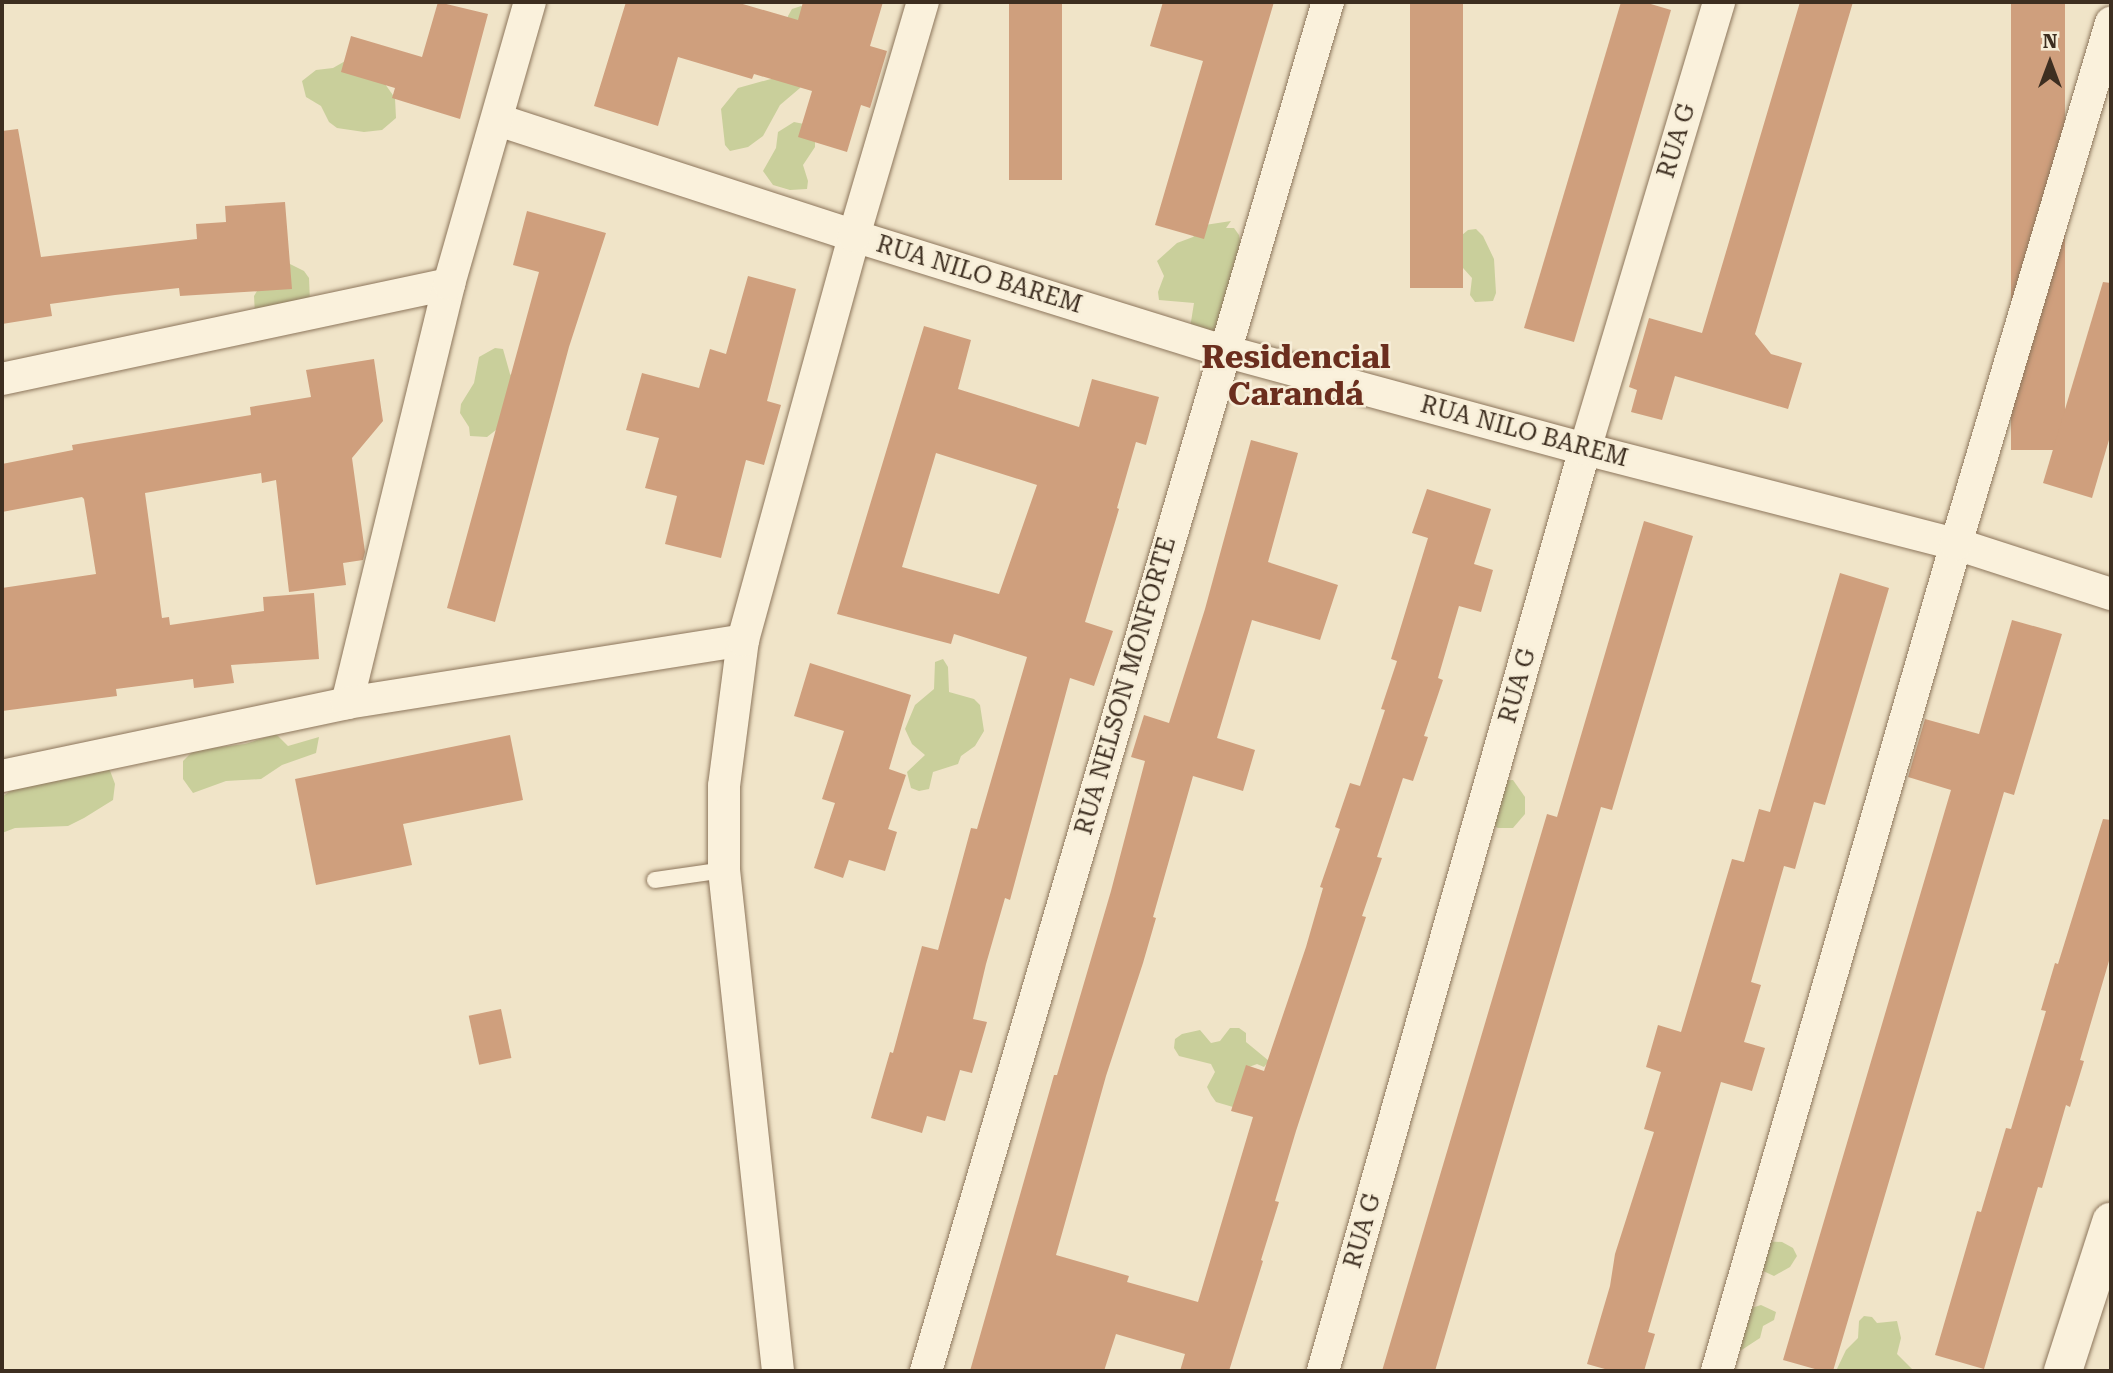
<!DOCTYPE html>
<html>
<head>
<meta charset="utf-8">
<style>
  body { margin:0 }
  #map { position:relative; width:2113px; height:1373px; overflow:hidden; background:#f0e4c8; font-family:"Roboto Serif",serif }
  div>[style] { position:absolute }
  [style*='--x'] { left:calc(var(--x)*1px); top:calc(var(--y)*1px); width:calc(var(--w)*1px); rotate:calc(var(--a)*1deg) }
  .green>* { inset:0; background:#c9cf9b }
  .building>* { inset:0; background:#cf9f7d; transform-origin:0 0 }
  .roads { filter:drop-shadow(0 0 2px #8d765c) drop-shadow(0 0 2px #8d765c) }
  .service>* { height:16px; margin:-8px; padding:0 8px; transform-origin:8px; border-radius:8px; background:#faf1dc }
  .minor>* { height:32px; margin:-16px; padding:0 16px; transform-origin:16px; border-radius:16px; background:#faf1dc }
  .tertiary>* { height:38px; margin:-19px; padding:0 19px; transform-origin:19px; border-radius:19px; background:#faf1dc }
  span { translate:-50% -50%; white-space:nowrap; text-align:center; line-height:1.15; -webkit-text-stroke:5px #f7eed8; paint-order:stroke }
  .street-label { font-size:24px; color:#3d2e20 }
  .district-label { font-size:32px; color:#6b2e1e; font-weight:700 }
  .frame { position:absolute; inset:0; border:4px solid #3d2e20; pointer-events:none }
  .north { position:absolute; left:2015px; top:28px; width:70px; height:70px; -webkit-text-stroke:5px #f7eed8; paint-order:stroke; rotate:0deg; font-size:19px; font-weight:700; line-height:28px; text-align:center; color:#3d2e20 }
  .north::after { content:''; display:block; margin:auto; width:24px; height:32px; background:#3d2e20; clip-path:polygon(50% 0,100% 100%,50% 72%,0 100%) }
</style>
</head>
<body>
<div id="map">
  <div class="green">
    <i style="clip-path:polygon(801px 6px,809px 11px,804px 80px,800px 88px,780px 105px,763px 136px,748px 147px,730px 151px,725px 145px,721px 109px,738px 88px,778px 77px,788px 16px,792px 9px)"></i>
    <i style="clip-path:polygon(347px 60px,385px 84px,395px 98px,396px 118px,382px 130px,364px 132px,337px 128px,329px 122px,321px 106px,306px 97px,302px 81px,316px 70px,333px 68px)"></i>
    <i style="clip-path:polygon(794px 122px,809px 125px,815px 132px,815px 147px,803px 165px,808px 181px,807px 189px,790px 190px,773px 185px,763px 171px,776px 148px,778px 132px)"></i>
    <i style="clip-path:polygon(1231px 221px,1226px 228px,1234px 228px,1239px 235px,1242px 252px,1226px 334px,1190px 328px,1194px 303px,1159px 300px,1158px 292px,1164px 276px,1157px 261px,1177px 243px,1193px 237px,1205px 225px)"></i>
    <i style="clip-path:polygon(1476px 229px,1483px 236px,1494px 259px,1496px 293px,1493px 301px,1475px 302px,1470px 295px,1472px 278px,1455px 259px,1455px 241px,1468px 230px)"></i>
    <i style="clip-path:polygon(288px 263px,304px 271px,309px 278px,310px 302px,255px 314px,254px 296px,272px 266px)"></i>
    <i style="clip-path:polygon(495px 348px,503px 349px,510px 374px,516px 381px,501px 426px,487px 437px,470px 436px,469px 427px,460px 413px,461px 404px,474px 383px,479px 357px)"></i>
    <i style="clip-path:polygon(943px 659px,948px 667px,949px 692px,974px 699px,980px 705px,984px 731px,975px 746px,961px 756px,958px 764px,933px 772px,929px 789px,919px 791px,911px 788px,907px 772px,925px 755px,912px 744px,905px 729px,915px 705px,934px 689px,935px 662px)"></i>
    <i style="clip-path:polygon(276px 734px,288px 746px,319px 737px,316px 753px,282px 765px,261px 779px,226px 781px,193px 793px,183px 779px,183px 761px,194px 750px,245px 744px)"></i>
    <i style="clip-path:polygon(109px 768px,115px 784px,113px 800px,84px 818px,68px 826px,15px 828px,2px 833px,2px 797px,27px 779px)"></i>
    <i style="clip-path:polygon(1513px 780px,1525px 797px,1525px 814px,1513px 828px,1498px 828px,1494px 826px,1499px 781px)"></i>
    <i style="clip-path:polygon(1230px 1028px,1239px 1028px,1246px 1033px,1246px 1042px,1269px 1061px,1264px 1067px,1257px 1064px,1249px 1067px,1233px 1107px,1216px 1102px,1211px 1095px,1207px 1087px,1215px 1072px,1211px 1064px,1179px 1056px,1174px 1048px,1175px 1039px,1182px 1034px,1200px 1030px,1211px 1043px,1220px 1041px)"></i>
    <i style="clip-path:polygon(1761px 1241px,1782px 1242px,1793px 1248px,1797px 1256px,1790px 1267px,1774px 1276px,1761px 1270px)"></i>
    <i style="clip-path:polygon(1761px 1305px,1776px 1312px,1774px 1320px,1763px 1326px,1760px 1338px,1737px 1353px,1745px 1310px)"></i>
    <i style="clip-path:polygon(1864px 1316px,1872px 1317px,1877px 1323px,1897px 1321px,1901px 1338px,1897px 1354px,1914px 1371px,1836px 1371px,1846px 1350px,1858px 1338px,1859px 1321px)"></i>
  </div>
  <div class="building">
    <i style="clip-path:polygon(438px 2px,488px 14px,460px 119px,392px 98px,395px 88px,341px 72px,351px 36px,422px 57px)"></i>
    <i style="clip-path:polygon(626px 2px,736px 2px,798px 20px,803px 2px,883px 2px,870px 46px,887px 51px,870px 108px,861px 105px,847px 152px,798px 137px,812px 91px,754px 74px,752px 79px,678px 57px,658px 126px,594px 106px)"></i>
    <i style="left:1009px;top:2px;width:53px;height:178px"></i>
    <i style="clip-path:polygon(1163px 2px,1274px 2px,1204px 239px,1155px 225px,1203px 61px,1150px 46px)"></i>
    <i style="left:1410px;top:2px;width:53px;height:286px"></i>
    <i style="clip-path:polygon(1621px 2px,1644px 2px,1671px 10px,1574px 342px,1524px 328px)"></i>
    <i style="clip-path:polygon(1800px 2px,1853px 2px,1755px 334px,1771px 354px,1802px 363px,1788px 409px,1675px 376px,1662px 420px,1631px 412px,1637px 390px,1629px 387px,1649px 318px,1702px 333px)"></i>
    <i style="left:2011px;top:2px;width:54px;height:448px"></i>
    <i style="clip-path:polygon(18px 129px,41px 257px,197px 239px,196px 224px,226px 222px,225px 206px,285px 202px,292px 289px,180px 296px,179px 288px,115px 295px,50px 304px,52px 316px,2px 324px,2px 131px)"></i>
    <i style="clip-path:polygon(527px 211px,606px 233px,569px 347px,495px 622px,447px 608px,539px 272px,513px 265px)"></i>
    <i style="clip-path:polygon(748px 276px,796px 289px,767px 401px,781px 405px,764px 465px,746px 460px,721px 558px,665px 544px,677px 496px,645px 488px,659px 438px,626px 430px,642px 373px,699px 388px,710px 349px,726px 354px)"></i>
    <i style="clip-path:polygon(2103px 282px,2111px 283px,2111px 433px,2092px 498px,2043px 483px)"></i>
    <i style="clip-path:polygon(evenodd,924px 326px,971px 340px,958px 389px,1079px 427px,1092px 379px,1159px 397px,1146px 445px,1136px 442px,1117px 508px,1119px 509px,1085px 622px,1113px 631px,1094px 686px,1070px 678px,1010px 900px,1005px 898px,986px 964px,973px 1019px,987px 1022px,972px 1073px,960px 1070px,945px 1121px,927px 1116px,922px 1133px,871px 1118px,890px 1052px,893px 1053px,922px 946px,938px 950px,971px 828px,977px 829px,1027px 657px,954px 634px,951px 644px,837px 614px,924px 326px,936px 453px,1037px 485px,999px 594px,902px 567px,936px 453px)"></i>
    <i style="clip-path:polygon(374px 359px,383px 421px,352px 458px,365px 552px,363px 560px,343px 563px,346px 585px,289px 592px,276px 480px,262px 483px,261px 473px,145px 493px,162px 618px,169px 617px,170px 625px,264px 611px,263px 597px,314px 593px,319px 659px,231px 665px,234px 683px,194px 688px,193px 679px,116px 689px,117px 696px,2px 711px,2px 588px,96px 574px,84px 499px,82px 497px,2px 512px,2px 464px,73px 450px,72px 445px,251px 415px,250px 407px,311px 397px,306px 370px)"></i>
    <i style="clip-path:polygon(1251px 440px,1298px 453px,1268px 562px,1338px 585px,1320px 640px,1252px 620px,1217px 738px,1255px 750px,1243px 791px,1193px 776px,1153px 917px,1156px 918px,1143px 963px,1106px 1076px,1056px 1255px,1129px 1276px,1127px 1282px,1198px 1302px,1253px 1117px,1231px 1111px,1246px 1065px,1264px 1071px,1306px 947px,1323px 888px,1320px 887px,1340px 829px,1335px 827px,1350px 783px,1360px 786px,1385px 710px,1381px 709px,1397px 661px,1391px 659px,1428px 538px,1412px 533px,1427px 489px,1491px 509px,1474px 564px,1493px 570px,1481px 612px,1459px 606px,1438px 678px,1443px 680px,1424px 736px,1428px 737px,1413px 781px,1403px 778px,1377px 857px,1382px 858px,1362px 916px,1366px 917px,1296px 1131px,1275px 1201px,1279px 1202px,1261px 1260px,1263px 1261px,1229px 1371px,1180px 1371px,1185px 1354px,1116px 1334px,1104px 1371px,970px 1371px,1054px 1075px,1057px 1075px,1111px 891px,1145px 761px,1131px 757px,1144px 715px,1169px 723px,1205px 609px)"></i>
    <i style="clip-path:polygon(1644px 521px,1693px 536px,1612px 810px,1601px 807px,1435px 1371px,1382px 1371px,1547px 814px,1557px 817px)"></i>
    <i style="clip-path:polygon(1840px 573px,1889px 588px,1825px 805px,1814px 802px,1795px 869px,1784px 866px,1751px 982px,1761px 985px,1744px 1042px,1765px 1048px,1752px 1091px,1721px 1082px,1648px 1332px,1655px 1334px,1644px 1371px,1612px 1371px,1587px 1364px,1610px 1286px,1615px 1254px,1654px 1132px,1644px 1129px,1661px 1072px,1646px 1067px,1658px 1025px,1681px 1032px,1732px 859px,1744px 862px,1759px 809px,1770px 812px)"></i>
    <i style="clip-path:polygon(2012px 620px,2062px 634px,2014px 795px,2004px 792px,1833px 1371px,1822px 1371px,1783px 1360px,1951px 790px,1908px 777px,1925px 719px,1979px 734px)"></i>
    <i style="clip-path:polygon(810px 663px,911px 695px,889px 769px,906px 775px,888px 829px,897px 832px,885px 871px,849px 860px,843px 878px,814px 868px,835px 803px,822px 799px,844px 731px,794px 716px)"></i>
    <i style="clip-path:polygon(510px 735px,523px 800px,403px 824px,412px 865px,316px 885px,295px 779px)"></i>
    <i style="clip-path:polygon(2103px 819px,2111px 820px,2111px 954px,2080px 1060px,2084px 1061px,2070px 1107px,2066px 1105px,2042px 1188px,2038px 1187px,1984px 1369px,1935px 1355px,1977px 1211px,1981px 1212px,2006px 1128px,2011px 1129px,2046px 1011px,2041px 1010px,2055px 963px,2058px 964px)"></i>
    <i style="left:501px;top:1009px;width:50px;height:33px;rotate:78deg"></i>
  </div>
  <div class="roads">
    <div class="service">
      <i style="--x:655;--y:880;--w:70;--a:-8.2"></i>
    </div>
    <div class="minor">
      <i style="--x:498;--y:120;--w:374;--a:18"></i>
      <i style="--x:854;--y:236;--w:387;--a:17.3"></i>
      <i style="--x:1224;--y:351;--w:374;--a:15.2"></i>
      <i style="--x:1585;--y:449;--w:383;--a:14.4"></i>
      <i style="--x:1956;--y:544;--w:163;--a:17.9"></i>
      <i style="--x:2;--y:379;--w:457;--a:-12"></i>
      <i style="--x:347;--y:703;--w:431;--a:-76.3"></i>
      <i style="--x:449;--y:284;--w:293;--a:-74"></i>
      <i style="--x:2;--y:776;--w:353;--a:-11.9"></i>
      <i style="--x:347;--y:703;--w:401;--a:-9"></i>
      <i style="--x:778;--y:1371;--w:504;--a:-96.15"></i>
      <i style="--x:724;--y:870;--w:84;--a:-90"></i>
      <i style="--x:724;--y:786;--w:147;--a:-82.6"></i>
      <i style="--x:743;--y:640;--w:419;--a:-74.6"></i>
      <i style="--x:854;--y:236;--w:244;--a:-73.6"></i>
      <i style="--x:926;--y:1371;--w:1427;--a:-73.64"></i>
      <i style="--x:1323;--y:1371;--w:959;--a:-74.14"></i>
      <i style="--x:1585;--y:449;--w:467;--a:-73.3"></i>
      <i style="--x:1717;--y:1371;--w:861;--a:-73.88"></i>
      <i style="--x:1956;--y:544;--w:544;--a:-73.43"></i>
    </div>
    <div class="tertiary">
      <i style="--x:2063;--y:1371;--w:157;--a:-72.1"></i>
    </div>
  </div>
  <div class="street-label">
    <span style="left:1677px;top:141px;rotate:-73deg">RUA G</span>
    <span style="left:979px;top:275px;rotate:17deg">RUA NILO BAREM</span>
    <span style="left:1524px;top:432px;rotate:15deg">RUA NILO BAREM</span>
    <span style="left:1126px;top:686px;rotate:-74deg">RUA NELSON MONFORTE</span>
    <span style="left:1518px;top:686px;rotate:-74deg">RUA G</span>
    <span style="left:1363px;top:1231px;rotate:-74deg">RUA G</span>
  </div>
  <div class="district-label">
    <span style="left:1296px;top:376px">Residencial<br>Carandá</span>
  </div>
  <div class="frame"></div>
  <div class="north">N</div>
</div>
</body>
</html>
